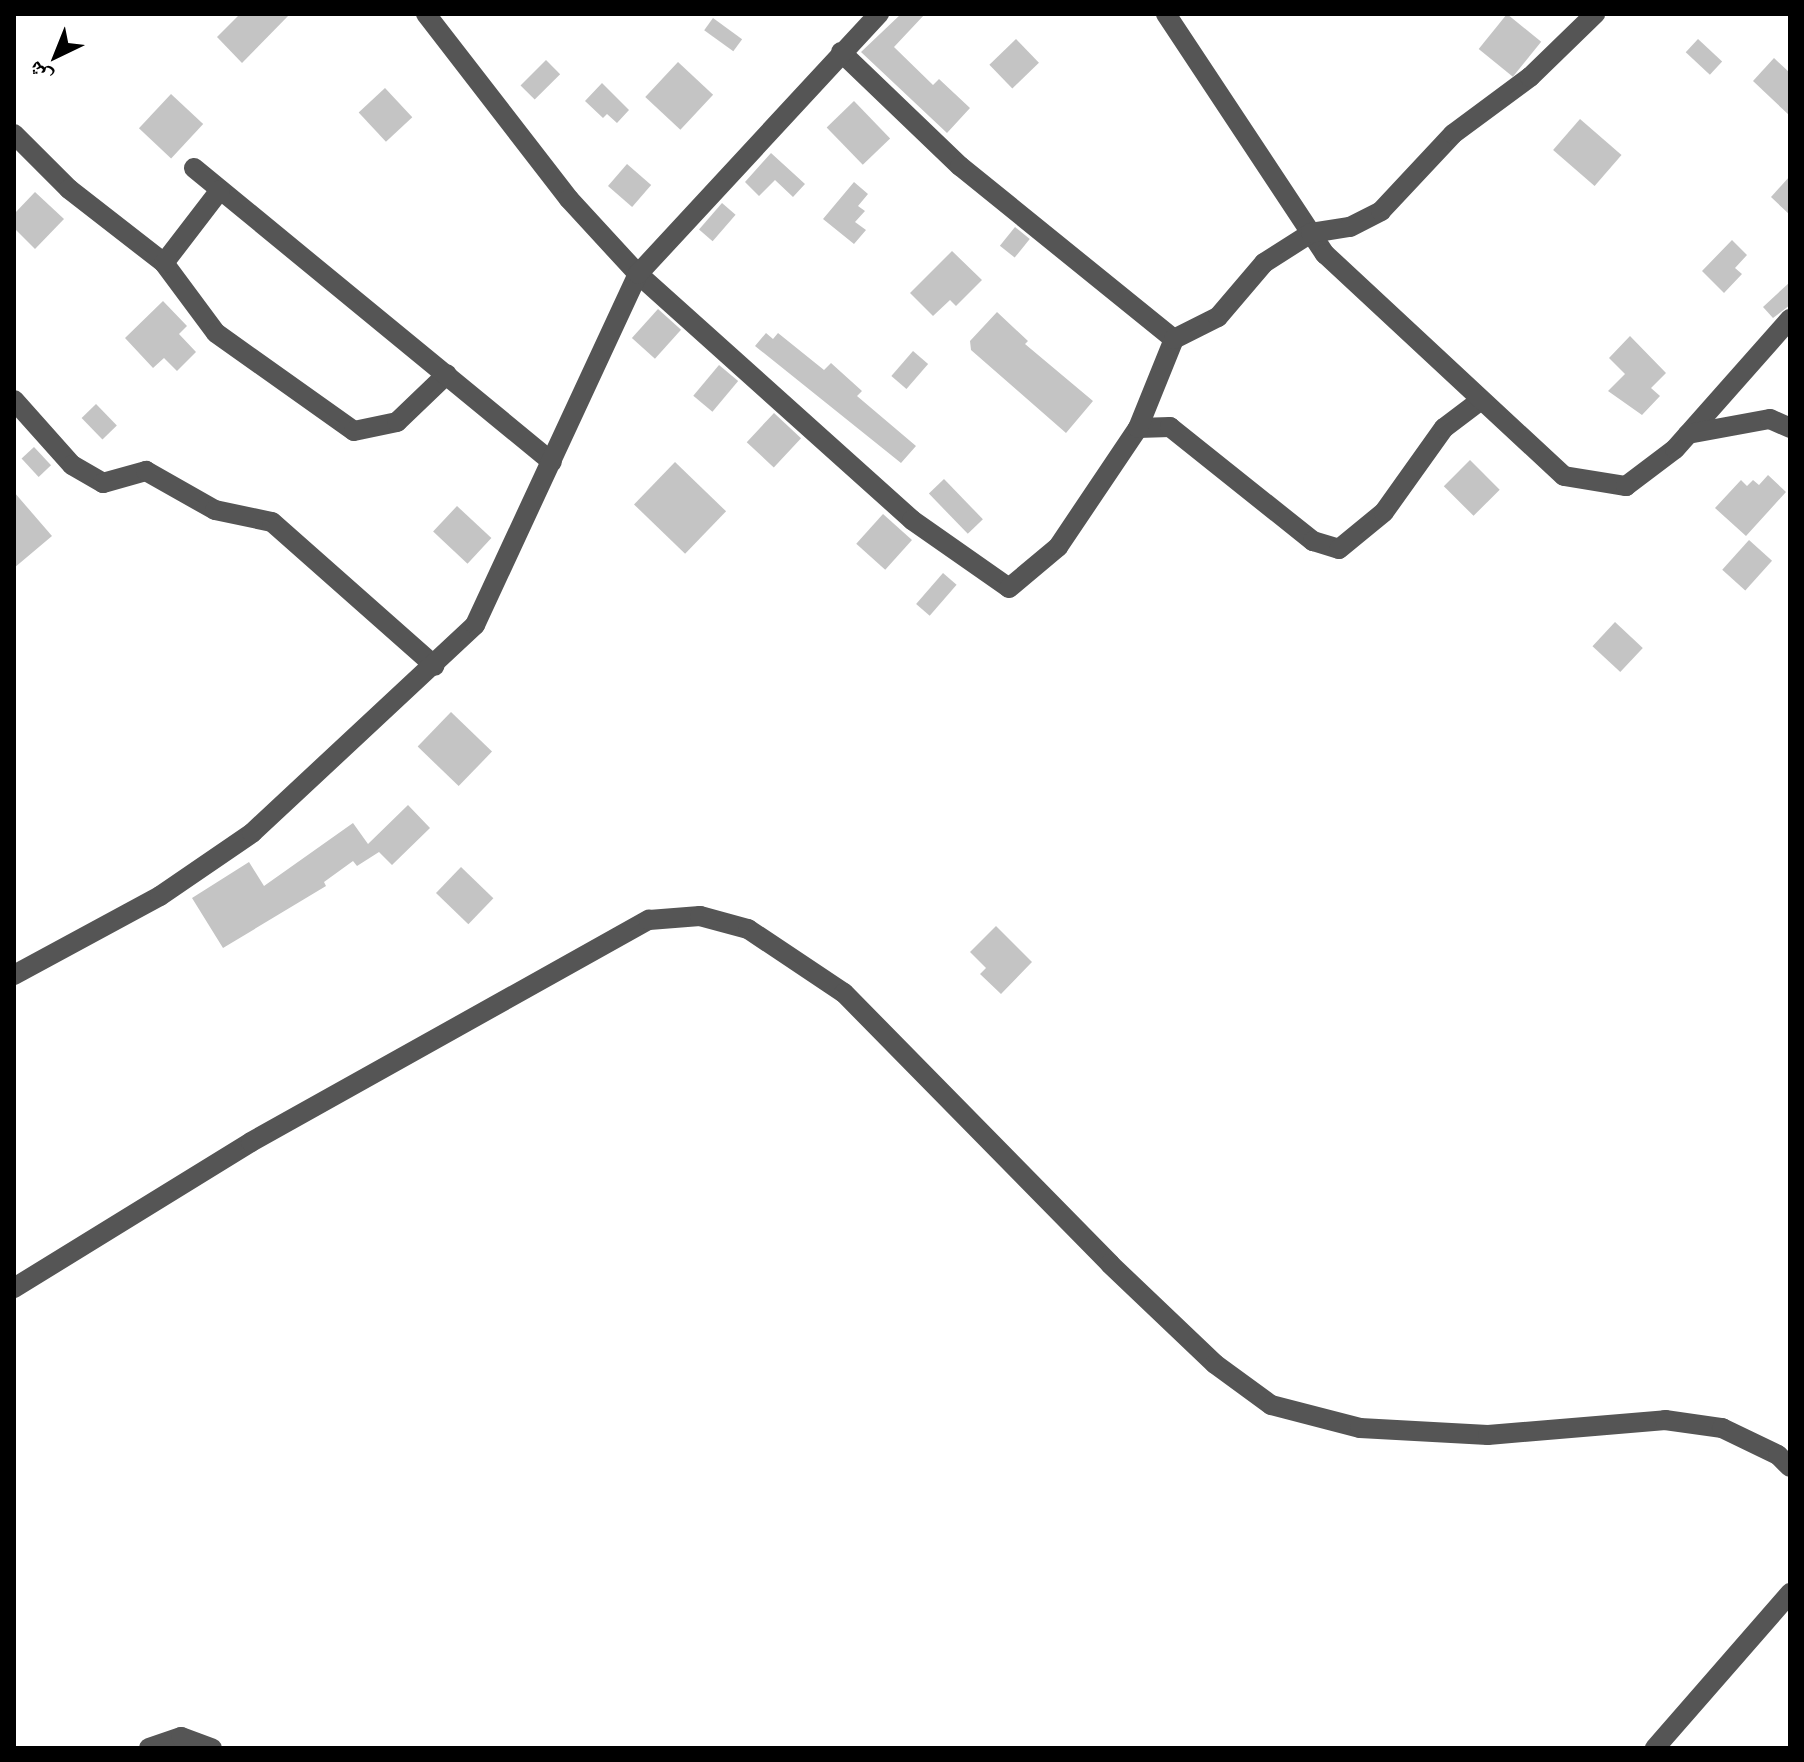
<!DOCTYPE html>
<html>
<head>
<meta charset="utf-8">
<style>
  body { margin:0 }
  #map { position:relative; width:1804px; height:1762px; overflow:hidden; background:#fff; font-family:Raleway,"Noto Naskh Arabic",sans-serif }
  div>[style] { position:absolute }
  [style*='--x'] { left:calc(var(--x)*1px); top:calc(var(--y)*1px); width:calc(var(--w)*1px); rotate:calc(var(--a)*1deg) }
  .building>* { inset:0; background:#c4c4c4; transform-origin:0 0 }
  .minor>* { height:20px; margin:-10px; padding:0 10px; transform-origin:10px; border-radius:10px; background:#555 }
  span { translate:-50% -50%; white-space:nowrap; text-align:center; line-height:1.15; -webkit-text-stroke:6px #fff; paint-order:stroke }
  .frame { position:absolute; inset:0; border:16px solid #000; pointer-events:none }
  .north { position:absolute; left:16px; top:16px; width:80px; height:80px; -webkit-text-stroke:6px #fff; paint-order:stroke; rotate:223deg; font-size:22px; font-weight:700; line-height:32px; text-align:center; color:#000 }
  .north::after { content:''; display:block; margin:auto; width:28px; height:36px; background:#000; clip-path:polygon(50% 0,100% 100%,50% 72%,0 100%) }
</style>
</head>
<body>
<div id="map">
  <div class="building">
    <i style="clip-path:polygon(240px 14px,290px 14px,242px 63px,217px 37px)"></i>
    <i style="clip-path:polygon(901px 14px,925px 14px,894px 47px,933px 85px,939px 79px,970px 108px,947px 133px,861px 52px)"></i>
    <i style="left:1507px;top:14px;width:44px;height:45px;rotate:39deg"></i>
    <i style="left:713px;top:18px;width:36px;height:15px;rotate:36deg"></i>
    <i style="left:1016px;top:39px;width:33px;height:37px;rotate:46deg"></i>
    <i style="left:1698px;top:39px;width:33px;height:18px;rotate:43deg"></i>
    <i style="clip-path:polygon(1774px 58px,1790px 73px,1790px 116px,1753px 81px)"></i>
    <i style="left:546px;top:60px;width:20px;height:36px;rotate:45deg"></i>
    <i style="left:678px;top:62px;width:48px;height:48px;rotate:43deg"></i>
    <i style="clip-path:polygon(602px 83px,629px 110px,617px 123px,607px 114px,603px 118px,585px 101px)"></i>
    <i style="left:385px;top:88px;width:40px;height:36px;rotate:47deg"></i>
    <i style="left:171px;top:94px;width:44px;height:47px;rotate:43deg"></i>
    <i style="left:854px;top:101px;width:52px;height:38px;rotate:46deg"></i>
    <i style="left:1580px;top:119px;width:55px;height:41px;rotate:41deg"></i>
    <i style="clip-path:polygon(771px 153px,805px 184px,793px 197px,775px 180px,759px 196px,745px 182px)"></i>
    <i style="left:627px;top:164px;width:32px;height:29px;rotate:41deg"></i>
    <i style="clip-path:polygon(1790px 176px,1790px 215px,1771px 197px)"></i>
    <i style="clip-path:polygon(854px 182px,868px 194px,858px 206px,865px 211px,855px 222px,866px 230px,854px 244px,823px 219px)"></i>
    <i style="clip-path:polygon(35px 192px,64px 219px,35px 249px,14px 228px,14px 214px)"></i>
    <i style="left:722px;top:203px;width:18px;height:35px;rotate:41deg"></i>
    <i style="left:1015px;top:227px;width:19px;height:24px;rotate:39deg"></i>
    <i style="clip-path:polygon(1732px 240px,1747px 255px,1735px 268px,1742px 274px,1724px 293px,1702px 271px)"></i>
    <i style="clip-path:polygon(952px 251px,982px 280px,956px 306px,950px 300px,933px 316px,910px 293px)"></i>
    <i style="clip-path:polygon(1790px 282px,1790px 305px,1773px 318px,1763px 307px)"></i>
    <i style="clip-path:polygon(163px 301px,187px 326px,179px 334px,196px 352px,177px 371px,164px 358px,153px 368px,125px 338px)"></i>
    <i style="left:658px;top:309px;width:31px;height:39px;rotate:42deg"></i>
    <i style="clip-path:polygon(997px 312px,1028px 341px,1025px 344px,1093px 401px,1066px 433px,971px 350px,970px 341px)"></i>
    <i style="clip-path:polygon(766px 333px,773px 339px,778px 333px,824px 370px,831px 363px,862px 391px,857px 396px,916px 446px,901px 463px,755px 346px)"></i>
    <i style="clip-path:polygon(1630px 336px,1666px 373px,1651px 388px,1660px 396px,1642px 415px,1608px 391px,1625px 374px,1609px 358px)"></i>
    <i style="left:913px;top:351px;width:20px;height:33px;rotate:41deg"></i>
    <i style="left:719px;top:365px;width:25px;height:40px;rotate:40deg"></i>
    <i style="left:96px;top:404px;width:30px;height:20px;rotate:46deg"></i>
    <i style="left:774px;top:413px;width:37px;height:40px;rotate:43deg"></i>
    <i style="left:34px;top:447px;width:25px;height:17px;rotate:47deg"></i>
    <i style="left:1470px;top:460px;width:42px;height:37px;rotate:45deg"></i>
    <i style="left:675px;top:462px;width:71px;height:59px;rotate:44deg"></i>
    <i style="clip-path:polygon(1768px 475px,1786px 492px,1746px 536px,1715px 508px,1741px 480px,1747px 486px,1753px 480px,1759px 485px)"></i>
    <i style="left:944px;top:479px;width:56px;height:21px;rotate:46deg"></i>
    <i style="clip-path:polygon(14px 492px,52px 536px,14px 568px)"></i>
    <i style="left:457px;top:506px;width:47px;height:35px;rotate:43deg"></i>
    <i style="left:883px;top:514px;width:39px;height:40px;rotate:42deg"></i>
    <i style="left:1749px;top:540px;width:31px;height:40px;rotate:42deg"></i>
    <i style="left:943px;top:573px;width:18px;height:41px;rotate:41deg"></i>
    <i style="left:1615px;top:622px;width:38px;height:33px;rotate:43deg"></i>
    <i style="left:451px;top:712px;width:57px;height:48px;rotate:44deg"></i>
    <i style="clip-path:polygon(408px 805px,430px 828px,392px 865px,379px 852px,357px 866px,353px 861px,324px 882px,326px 886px,223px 948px,192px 898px,249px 862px,264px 886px,353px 823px,368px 844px)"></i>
    <i style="left:461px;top:867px;width:45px;height:36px;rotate:44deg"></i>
    <i style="clip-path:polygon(996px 926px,1032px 962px,1001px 994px,980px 974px,986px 968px,970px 952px)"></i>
  </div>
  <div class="minor">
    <i style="--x:426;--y:14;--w:234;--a:52.3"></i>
    <i style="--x:569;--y:199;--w:102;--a:47.4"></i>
    <i style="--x:638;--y:274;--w:368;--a:41.9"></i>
    <i style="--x:912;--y:520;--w:118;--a:35"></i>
    <i style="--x:1009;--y:588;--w:64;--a:-39.9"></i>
    <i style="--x:1058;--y:547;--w:143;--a:-56.1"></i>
    <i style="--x:1138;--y:428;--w:32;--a:-2"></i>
    <i style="--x:1170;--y:427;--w:183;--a:38.6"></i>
    <i style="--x:1313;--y:541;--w:27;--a:17"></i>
    <i style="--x:1339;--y:549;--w:58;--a:-39.4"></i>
    <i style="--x:1384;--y:512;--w:103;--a:-54.5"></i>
    <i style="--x:1444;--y:428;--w:46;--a:-37.1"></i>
    <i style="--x:1166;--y:14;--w:288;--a:56.5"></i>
    <i style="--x:1325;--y:254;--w:326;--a:42.9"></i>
    <i style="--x:1564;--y:476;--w:63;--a:9.2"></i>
    <i style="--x:1626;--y:486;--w:61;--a:-37.1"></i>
    <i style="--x:1675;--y:449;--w:174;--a:-48.5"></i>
    <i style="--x:841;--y:52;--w:165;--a:43.8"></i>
    <i style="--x:960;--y:166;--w:275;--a:39"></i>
    <i style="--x:1174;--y:339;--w:96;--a:112"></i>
    <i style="--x:14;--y:134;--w:78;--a:45"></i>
    <i style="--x:69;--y:189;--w:120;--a:37.9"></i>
    <i style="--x:164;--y:263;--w:87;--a:53.4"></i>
    <i style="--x:216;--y:333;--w:169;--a:35.4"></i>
    <i style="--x:354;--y:431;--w:44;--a:-11.8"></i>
    <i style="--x:397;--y:422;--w:69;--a:-43.8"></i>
    <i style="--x:194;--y:168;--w:463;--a:39.4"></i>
    <i style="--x:164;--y:263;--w:92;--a:-52.5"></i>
    <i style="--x:1174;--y:339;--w:49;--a:-26.6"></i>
    <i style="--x:1218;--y:317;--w:71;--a:-49.6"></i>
    <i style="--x:1264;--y:263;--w:56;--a:-32.6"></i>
    <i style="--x:1311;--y:233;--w:39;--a:-9"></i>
    <i style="--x:1350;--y:227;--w:35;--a:-27"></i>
    <i style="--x:1381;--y:211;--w:105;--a:-46.9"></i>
    <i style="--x:1453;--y:134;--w:96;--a:-36.5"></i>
    <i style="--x:1530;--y:77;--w:91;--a:-44.1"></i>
    <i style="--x:14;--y:400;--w:87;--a:48.3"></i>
    <i style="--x:72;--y:465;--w:36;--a:30"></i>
    <i style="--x:103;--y:483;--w:45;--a:-15.6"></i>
    <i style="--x:146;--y:471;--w:79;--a:29.5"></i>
    <i style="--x:215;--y:510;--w:58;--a:11.9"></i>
    <i style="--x:272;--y:522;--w:217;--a:41.5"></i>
    <i style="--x:1688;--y:434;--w:83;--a:-10.4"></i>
    <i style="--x:1770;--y:419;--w:22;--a:24"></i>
    <i style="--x:14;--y:975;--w:166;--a:-28.4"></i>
    <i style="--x:160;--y:896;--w:112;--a:-34.4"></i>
    <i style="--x:252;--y:833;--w:305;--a:-43"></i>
    <i style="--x:475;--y:625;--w:387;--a:-65.1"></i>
    <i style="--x:638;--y:274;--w:355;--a:-47.2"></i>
    <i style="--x:14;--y:1288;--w:278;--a:-31.6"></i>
    <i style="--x:251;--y:1142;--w:456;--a:-29.2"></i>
    <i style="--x:649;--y:920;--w:51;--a:-4.5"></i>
    <i style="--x:700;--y:916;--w:50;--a:15.2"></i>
    <i style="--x:748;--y:929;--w:115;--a:33.7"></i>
    <i style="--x:844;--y:993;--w:380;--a:45.5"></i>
    <i style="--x:1110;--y:1264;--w:145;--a:43.6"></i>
    <i style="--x:1215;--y:1364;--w:69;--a:36.2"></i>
    <i style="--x:1271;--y:1405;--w:92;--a:14.5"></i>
    <i style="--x:1360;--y:1428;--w:128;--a:3.1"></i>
    <i style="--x:1488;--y:1435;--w:178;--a:-4.8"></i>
    <i style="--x:1665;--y:1420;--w:58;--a:8"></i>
    <i style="--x:1722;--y:1428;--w:62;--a:25.7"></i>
    <i style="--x:1778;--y:1455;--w:17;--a:45"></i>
    <i style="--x:149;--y:1748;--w:34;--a:-19"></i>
    <i style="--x:181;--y:1737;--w:33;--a:20"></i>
    <i style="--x:1655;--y:1748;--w:206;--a:-48.9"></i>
  </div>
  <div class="frame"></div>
  <div class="north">ش</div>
</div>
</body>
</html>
